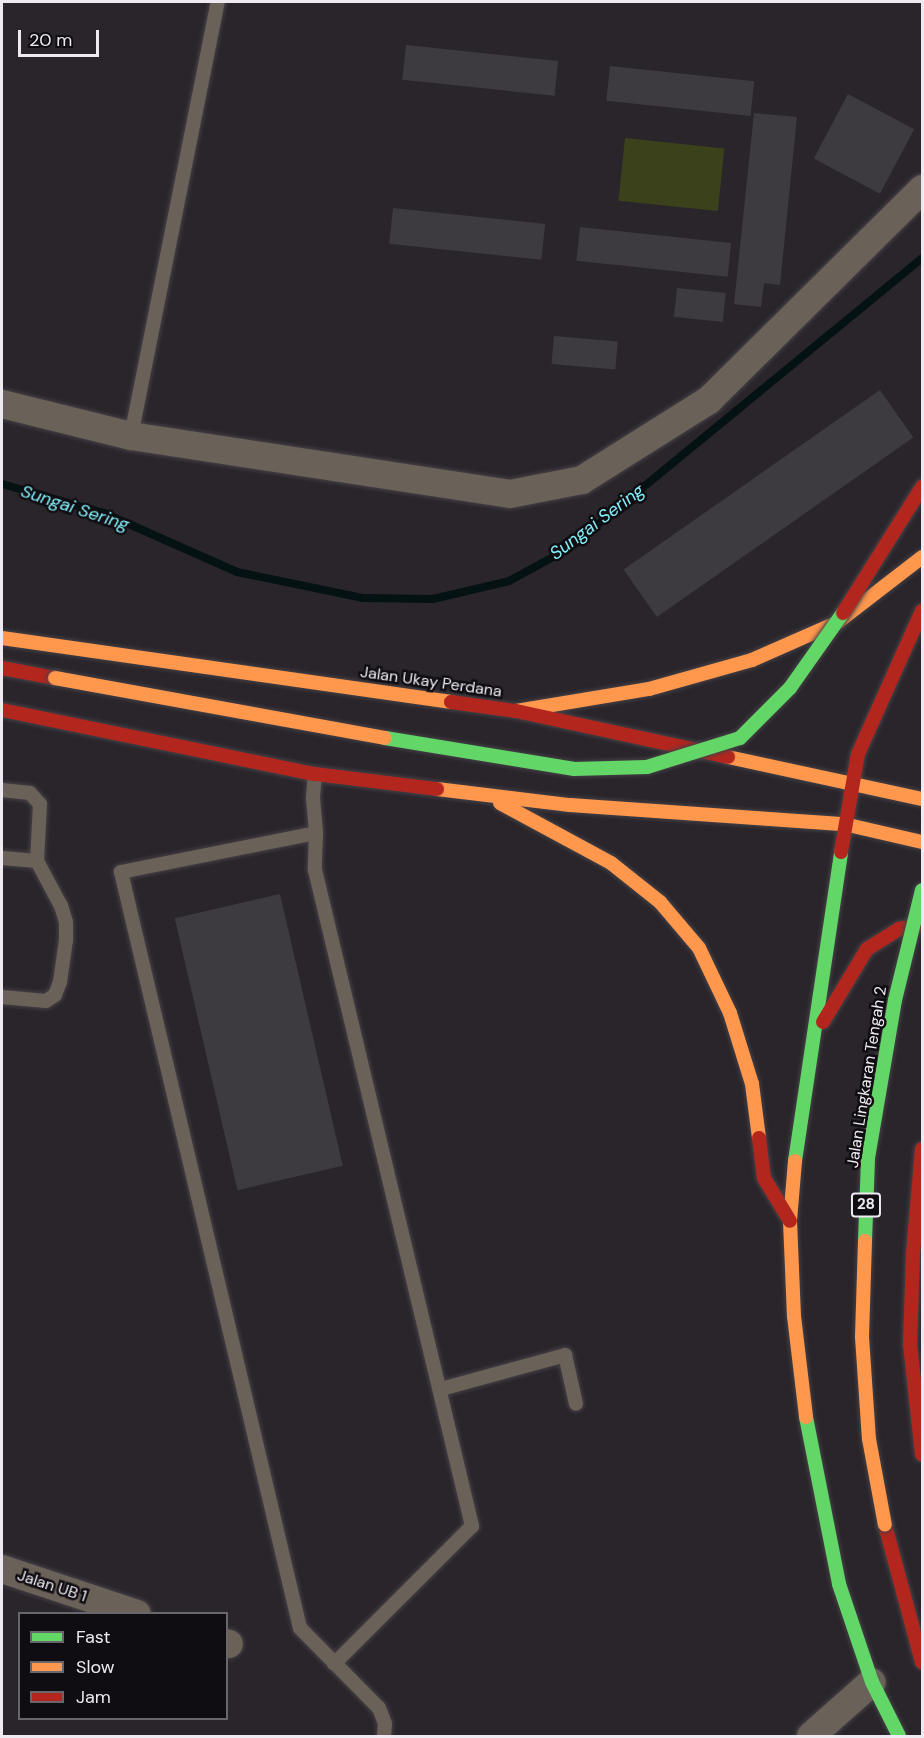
<!DOCTYPE html>
<html>
<head>
<meta charset="utf-8">
<style>
  body { margin:0 }
  #map { position:relative; width:924px; height:1738px; overflow:hidden; background:#29252b; font-family:"DM Sans",sans-serif }
  div>[style] { position:absolute }
  [style*='--x'] { left:calc(var(--x)*1px); top:calc(var(--y)*1px); width:calc(var(--w)*1px); rotate:calc(var(--a)*1deg) }
  .green>* { inset:0; background:#3b421b; transform-origin:0 0 }
  .stream>* { height:8px; margin:-4px; padding:0 4px; transform-origin:4px; border-radius:4px; background:#041214 }
  .building>* { inset:0; background:#3e3b40; transform-origin:0 0 }
  .roads { filter:drop-shadow(0 0 2px #454146) drop-shadow(0 0 2px #454146) }
  .lane>* { height:14px; margin:-7px; padding:0 7px; transform-origin:7px; border-radius:7px; background:#6a6158 }
  .street>* { height:28px; margin:-14px; padding:0 14px; transform-origin:14px; border-radius:14px; background:#6a6158 }
  .fast>* { height:14px; margin:-7px; padding:0 7px; transform-origin:7px; border-radius:7px; background:#63d668 }
  .slow>* { height:14px; margin:-7px; padding:0 7px; transform-origin:7px; border-radius:7px; background:#ff974d }
  .jam>* { height:14px; margin:-7px; padding:0 7px; transform-origin:7px; border-radius:7px; background:#b3261e }
  .bridges { filter:drop-shadow(0 0 2px #454146) drop-shadow(0 0 2px #454146) }
  .fast-bridge>* { height:14px; margin:-7px; padding:0 7px; transform-origin:7px; border-radius:7px; background:#63d668 }
  .slow-bridge>* { height:14px; margin:-7px; padding:0 7px; transform-origin:7px; border-radius:7px; background:#ff974d }
  .jam-bridge>* { height:14px; margin:-7px; padding:0 7px; transform-origin:7px; border-radius:7px; background:#b3261e }
  span { translate:-50% -50%; white-space:nowrap; text-align:center; line-height:1.15; -webkit-text-stroke:5px #100d12; paint-order:stroke }
  .shield-label span { padding:2px 4px; background:#100d12; border:2px solid; border-radius:4px; -webkit-text-stroke-width:0 }
  .shield-label { font-size:15px; color:#efeaf2; font-weight:700 }
  .street-label { font-size:16px; color:#efeaf2 }
  .water-label { font-size:18px; color:#83eff9; font-style:italic }
  .frame { position:absolute; inset:0; border:3px solid #efeaf2; pointer-events:none }
  .legend { position:absolute; left:18px; top:1612px; width:210px; height:108px; box-sizing:border-box; background:#100d12; border:2px solid #69656c; margin:0; padding:8px 10px; list-style:none; font-size:18px; color:#efeaf2 }
  .legend li { display:flex; align-items:center; gap:12px; height:30px }
  .legend b { width:30px; border:2px solid #69656c }
  .scale { position:absolute; left:18px; top:30px; width:81px; height:27px; box-sizing:border-box; border:3px solid #efeaf2; border-top:0; padding-left:8px; font-size:18px; line-height:21px; white-space:nowrap; color:#efeaf2; -webkit-text-stroke:4px #100d12; paint-order:stroke }
</style>
</head>
<body>
<div id="map">
  <div class="green">
    <i style="left:625px;top:138px;width:100px;height:63px;rotate:6deg"></i>
  </div>
  <div class="stream">
    <i style="--x:2;--y:484;--w:106;--a:15.9"></i>
    <i style="--x:104;--y:513;--w:145;--a:23.9"></i>
    <i style="--x:237;--y:572;--w:128;--a:11.7"></i>
    <i style="--x:362;--y:598;--w:71;--a:0.8"></i>
    <i style="--x:433;--y:599;--w:78;--a:-13.3"></i>
    <i style="--x:509;--y:581;--w:67;--a:-28.5"></i>
    <i style="--x:568;--y:549;--w:458;--a:-39.4"></i>
  </div>
  <div class="building">
    <i style="left:406px;top:45px;width:153px;height:35px;rotate:6deg"></i>
    <i style="left:610px;top:66px;width:145px;height:35px;rotate:6deg"></i>
    <i style="left:848px;top:94px;width:75px;height:73px;rotate:28deg"></i>
    <i style="clip-path:polygon(754px 113px,797px 117px,780px 285px,764px 283px,761px 307px,734px 304px)"></i>
    <i style="left:393px;top:208px;width:153px;height:36px;rotate:6deg"></i>
    <i style="left:580px;top:227px;width:152px;height:34px;rotate:6deg"></i>
    <i style="left:677px;top:288px;width:49px;height:29px;rotate:6deg"></i>
    <i style="left:554px;top:336px;width:64px;height:28px;rotate:5deg"></i>
    <i style="left:880px;top:390px;width:58px;height:313px;rotate:55deg"></i>
    <i style="left:280px;top:894px;width:279px;height:108px;rotate:77deg"></i>
  </div>
  <div class="roads">
    <div class="lane">
      <i style="--x:131;--y:436;--w:443;--a:-78.7"></i>
      <i style="--x:315;--y:774;--w:24;--a:95"></i>
      <i style="--x:313;--y:798;--w:35;--a:85"></i>
      <i style="--x:316;--y:833;--w:37;--a:92"></i>
      <i style="--x:315;--y:870;--w:675;--a:76.54"></i>
      <i style="--x:472;--y:1526;--w:195;--a:135"></i>
      <i style="--x:2;--y:790;--w:28;--a:6"></i>
      <i style="--x:30;--y:793;--w:15;--a:48"></i>
      <i style="--x:40;--y:804;--w:57;--a:93"></i>
      <i style="--x:37;--y:861;--w:35;--a:-175"></i>
      <i style="--x:316;--y:833;--w:199;--a:168.7"></i>
      <i style="--x:121;--y:872;--w:777;--a:76.68"></i>
      <i style="--x:300;--y:1628;--w:112;--a:45.4"></i>
      <i style="--x:379;--y:1708;--w:17;--a:69"></i>
      <i style="--x:385;--y:1724;--w:12;--a:95"></i>
      <i style="--x:2;--y:997;--w:44;--a:5.2"></i>
      <i style="--x:46;--y:1001;--w:11;--a:-34"></i>
      <i style="--x:55;--y:995;--w:14;--a:-69"></i>
      <i style="--x:60;--y:982;--w:42;--a:-81.9"></i>
      <i style="--x:66;--y:940;--w:18;--a:-90"></i>
      <i style="--x:66;--y:922;--w:17;--a:-107"></i>
      <i style="--x:61;--y:906;--w:51;--a:-118.1"></i>
      <i style="--x:441;--y:1389;--w:129;--a:-15.3"></i>
      <i style="--x:565;--y:1355;--w:50;--a:77.3"></i>
    </div>
    <div class="street">
      <i style="--x:2;--y:404;--w:133;--a:13.9"></i>
      <i style="--x:131;--y:436;--w:383;--a:8.7"></i>
      <i style="--x:510;--y:494;--w:73;--a:-11"></i>
      <i style="--x:582;--y:480;--w:150;--a:-32.2"></i>
      <i style="--x:709;--y:400;--w:300;--a:-44.7"></i>
      <i style="--x:2;--y:1569;--w:142;--a:18.4"></i>
      <i style="--x:226;--y:1643;--w:3;--a:18"></i>
      <i style="--x:811;--y:1736;--w:81;--a:-41.5"></i>
    </div>
    <div class="fast">
      <i style="--x:795;--y:1161;--w:312;--a:-81.5"></i>
      <i style="--x:806;--y:1417;--w:170;--a:78.8"></i>
      <i style="--x:839;--y:1584;--w:103;--a:71.4"></i>
      <i style="--x:872;--y:1682;--w:60;--a:63.4"></i>
    </div>
    <div class="slow">
      <i style="--x:2;--y:638;--w:454;--a:8.1"></i>
      <i style="--x:516;--y:711;--w:135;--a:-9.4"></i>
      <i style="--x:649;--y:689;--w:107;--a:-15.7"></i>
      <i style="--x:752;--y:660;--w:94;--a:-23.8"></i>
      <i style="--x:838;--y:622;--w:106;--a:-37.7"></i>
      <i style="--x:728;--y:757;--w:198;--a:12.2"></i>
      <i style="--x:437;--y:789;--w:134;--a:6.9"></i>
      <i style="--x:570;--y:805;--w:275;--a:4"></i>
      <i style="--x:844;--y:824;--w:80;--a:13"></i>
      <i style="--x:500;--y:803;--w:126;--a:28.4"></i>
      <i style="--x:611;--y:863;--w:63;--a:38.5"></i>
      <i style="--x:660;--y:902;--w:60;--a:49.7"></i>
      <i style="--x:699;--y:948;--w:72;--a:64.5"></i>
      <i style="--x:730;--y:1013;--w:74;--a:72.8"></i>
      <i style="--x:752;--y:1084;--w:54;--a:82.6"></i>
      <i style="--x:795;--y:1161;--w:60;--a:94.8"></i>
      <i style="--x:790;--y:1221;--w:95;--a:87.6"></i>
      <i style="--x:794;--y:1316;--w:102;--a:83.2"></i>
    </div>
    <div class="jam">
      <i style="--x:2;--y:668;--w:54;--a:10.7"></i>
      <i style="--x:451;--y:702;--w:66;--a:7.9"></i>
      <i style="--x:516;--y:711;--w:217;--a:12.2"></i>
      <i style="--x:2;--y:710;--w:319;--a:11.6"></i>
      <i style="--x:315;--y:774;--w:123;--a:7"></i>
      <i style="--x:841;--y:852;--w:99;--a:-80.2"></i>
      <i style="--x:858;--y:754;--w:157;--a:-65.9"></i>
      <i style="--x:823;--y:1022;--w:85;--a:-58.9"></i>
      <i style="--x:867;--y:949;--w:38;--a:-32"></i>
      <i style="--x:899;--y:929;--w:23;--a:-10"></i>
      <i style="--x:759;--y:1138;--w:40;--a:82.9"></i>
      <i style="--x:764;--y:1178;--w:50;--a:58.8"></i>
      <i style="--x:922;--y:1149;--w:105;--a:94.9"></i>
      <i style="--x:913;--y:1254;--w:90;--a:91.9"></i>
      <i style="--x:910;--y:1344;--w:111;--a:83.8"></i>
      <i style="--x:885;--y:1525;--w:142;--a:74.9"></i>
    </div>
  </div>
  <div class="bridges">
    <div class="fast-bridge">
      <i style="--x:385;--y:738;--w:192;--a:9.3"></i>
      <i style="--x:574;--y:769;--w:73;--a:-1.6"></i>
      <i style="--x:647;--y:767;--w:97;--a:-17.3"></i>
      <i style="--x:740;--y:738;--w:71;--a:-45"></i>
      <i style="--x:790;--y:688;--w:92;--a:-54.8"></i>
      <i style="--x:865;--y:1241;--w:83;--a:-87.9"></i>
      <i style="--x:868;--y:1158;--w:160;--a:-80.3"></i>
      <i style="--x:895;--y:1000;--w:113;--a:-76.2"></i>
    </div>
    <div class="slow-bridge">
      <i style="--x:55;--y:678;--w:335;--a:10.3"></i>
      <i style="--x:865;--y:1241;--w:96;--a:91.8"></i>
      <i style="--x:862;--y:1337;--w:102;--a:86.1"></i>
      <i style="--x:869;--y:1439;--w:87;--a:79.5"></i>
    </div>
    <div class="jam-bridge">
      <i style="--x:843;--y:613;--w:149;--a:-57.9"></i>
    </div>
  </div>
  <div class="shield-label">
    <span style="left:866px;top:1205px">28</span>
  </div>
  <div class="street-label">
    <span style="left:431px;top:682px;rotate:8deg">Jalan Ukay Perdana</span>
    <span style="left:867px;top:1077px;rotate:-81deg">Jalan Lingkaran Tengah 2</span>
    <span style="left:52px;top:1586px;rotate:18deg">Jalan UB 1</span>
  </div>
  <div class="water-label">
    <span style="left:75px;top:508px;rotate:18deg">Sungai Sering</span>
    <span style="left:597px;top:522px;rotate:-37deg">Sungai Sering</span>
  </div>
  <div class="frame"></div>
  <ul class="legend">
  <li><b style="height:8px;background:#63d668"></b>Fast</li>
  <li><b style="height:8px;background:#ff974d"></b>Slow</li>
  <li><b style="height:8px;background:#b3261e"></b>Jam</li>
  </ul>
  <div class="scale">20 m</div>
</div>
</body>
</html>
